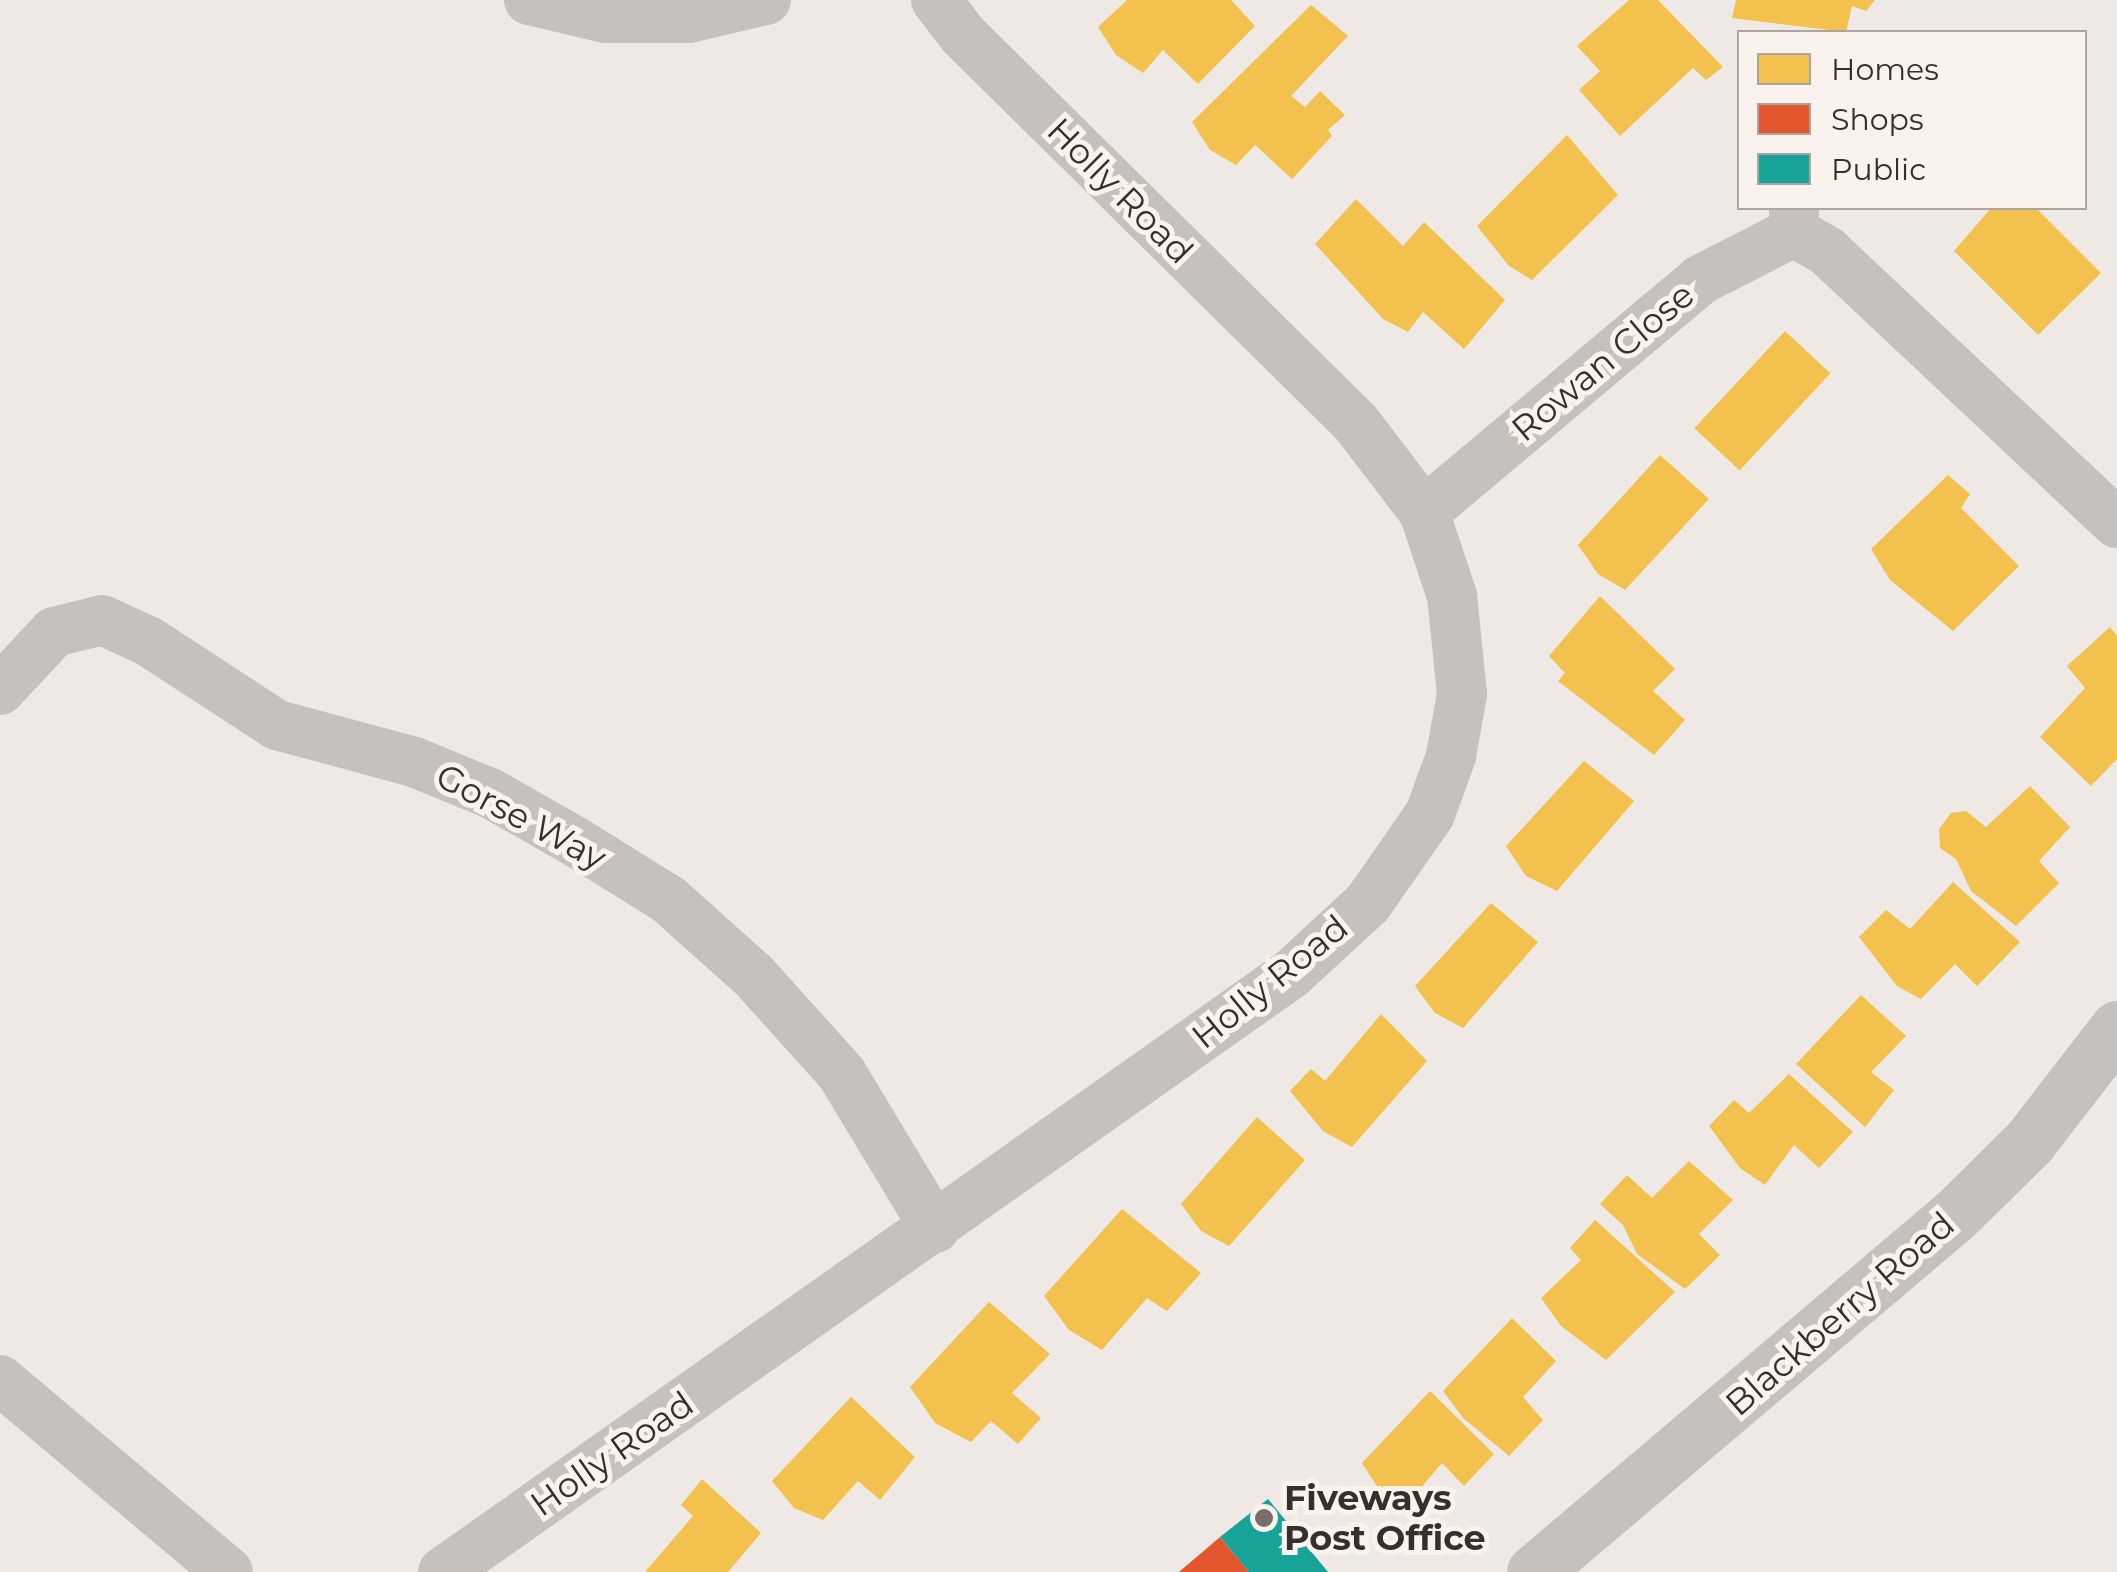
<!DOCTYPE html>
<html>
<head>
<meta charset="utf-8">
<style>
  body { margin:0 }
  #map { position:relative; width:2117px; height:1572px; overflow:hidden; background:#eee9e4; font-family:Montserrat,sans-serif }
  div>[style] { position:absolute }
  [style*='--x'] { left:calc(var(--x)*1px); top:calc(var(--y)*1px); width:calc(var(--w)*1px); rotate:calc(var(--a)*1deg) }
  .homes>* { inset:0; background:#f2c14e; transform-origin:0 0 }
  .shops>* { inset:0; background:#e4572e }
  .public>* { inset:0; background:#17a398 }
  .minor>* { height:50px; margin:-25px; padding:0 25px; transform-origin:25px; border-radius:25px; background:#c7c1bd }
  .tertiary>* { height:55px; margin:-27.5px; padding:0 27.5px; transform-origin:27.5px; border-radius:27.5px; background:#c7c1bd }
  .dots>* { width:28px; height:28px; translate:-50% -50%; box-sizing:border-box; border:5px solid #faf3ed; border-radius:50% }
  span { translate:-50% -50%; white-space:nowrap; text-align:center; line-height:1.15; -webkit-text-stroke:10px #faf3ed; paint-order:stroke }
  .street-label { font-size:35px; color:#382e2b }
  .poi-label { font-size:35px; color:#382e2b; font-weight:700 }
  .left { translate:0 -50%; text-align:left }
  .legend { position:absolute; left:1737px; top:30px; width:350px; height:180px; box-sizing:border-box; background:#faf3ed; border:2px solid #aca49f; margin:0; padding:12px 18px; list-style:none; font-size:30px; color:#382e2b }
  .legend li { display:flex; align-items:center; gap:20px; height:50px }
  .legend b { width:50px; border:2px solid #aca49f }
</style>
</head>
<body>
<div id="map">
  <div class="homes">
    <i style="clip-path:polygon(1127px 0,1231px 0,1255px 26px,1198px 84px,1163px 50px,1143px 73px,1116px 55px,1098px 27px)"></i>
    <i style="clip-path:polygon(1629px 0,1658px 0,1723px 67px,1706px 80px,1693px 68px,1620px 136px,1579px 90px,1600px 71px,1577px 46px)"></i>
    <i style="clip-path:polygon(1736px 0,1875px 0,1866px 11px,1852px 6px,1846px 32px,1732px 18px)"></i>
    <i style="clip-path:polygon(1311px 5px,1348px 36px,1291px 96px,1305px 107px,1320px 91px,1345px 115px,1328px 130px,1332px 136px,1292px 179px,1255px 145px,1236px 165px,1210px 150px,1192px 122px)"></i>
    <i style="clip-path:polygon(1567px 135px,1618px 195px,1532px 280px,1509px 266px,1477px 226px)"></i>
    <i style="clip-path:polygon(1356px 199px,1403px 246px,1424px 222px,1505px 300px,1464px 349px,1423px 312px,1408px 332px,1383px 319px,1315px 244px)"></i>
    <i style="clip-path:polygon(1991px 208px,2036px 208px,2101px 273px,2038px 335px,1954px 251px)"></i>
    <i style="left:1785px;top:331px;width:62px;height:133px;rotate:43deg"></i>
    <i style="clip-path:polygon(1660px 455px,1709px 499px,1625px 590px,1598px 574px,1578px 545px)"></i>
    <i style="clip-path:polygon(1948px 475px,1970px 494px,1961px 508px,2019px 566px,1953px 631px,1890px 580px,1871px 549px)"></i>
    <i style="clip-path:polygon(1600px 596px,1675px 669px,1653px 691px,1685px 720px,1654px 755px,1558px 681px,1565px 673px,1549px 656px)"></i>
    <i style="clip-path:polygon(2110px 627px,2117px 636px,2117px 759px,2091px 786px,2040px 737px,2085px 688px,2067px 666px)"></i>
    <i style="clip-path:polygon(1584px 761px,1634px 801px,1557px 891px,1526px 876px,1506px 846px)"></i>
    <i style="clip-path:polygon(2030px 786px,2070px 827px,2039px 861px,2059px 883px,2016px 926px,1971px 891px,1956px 859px,1940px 848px,1939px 829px,1951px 813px,1966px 811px,1986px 827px)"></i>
    <i style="clip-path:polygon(1953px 882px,2020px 942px,1977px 986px,1955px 964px,1921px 999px,1897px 986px,1859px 937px,1886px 910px,1910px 929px)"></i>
    <i style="clip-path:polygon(1491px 903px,1538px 942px,1463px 1028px,1435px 1013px,1415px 986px)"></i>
    <i style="clip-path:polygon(1861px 995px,1906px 1036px,1871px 1072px,1894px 1090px,1865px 1127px,1796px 1064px)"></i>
    <i style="clip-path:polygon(1381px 1014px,1427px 1061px,1352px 1147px,1323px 1131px,1290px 1091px,1311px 1069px,1325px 1081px)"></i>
    <i style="clip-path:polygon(1789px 1074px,1853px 1132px,1819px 1168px,1794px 1145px,1765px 1185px,1740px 1168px,1709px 1126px,1734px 1100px,1749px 1113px)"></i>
    <i style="clip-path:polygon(1257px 1117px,1305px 1160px,1229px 1246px,1201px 1231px,1181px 1204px)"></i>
    <i style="clip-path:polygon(1689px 1161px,1733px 1200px,1699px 1234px,1720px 1255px,1685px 1289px,1637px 1254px,1623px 1225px,1600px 1204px,1627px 1175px,1652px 1198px)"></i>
    <i style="clip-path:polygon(1122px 1209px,1201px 1273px,1167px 1311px,1147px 1298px,1102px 1350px,1069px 1330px,1044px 1296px)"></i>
    <i style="clip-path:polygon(1595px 1220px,1675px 1292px,1606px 1360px,1561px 1326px,1541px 1298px,1581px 1260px,1570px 1248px)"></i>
    <i style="clip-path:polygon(989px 1302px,1050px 1354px,1012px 1393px,1041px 1418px,1018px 1444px,991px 1421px,971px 1442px,935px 1423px,910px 1387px)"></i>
    <i style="clip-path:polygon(1512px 1318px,1556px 1361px,1523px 1397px,1543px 1420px,1509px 1456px,1463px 1418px,1443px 1391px)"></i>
    <i style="clip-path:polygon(1430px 1391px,1494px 1454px,1464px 1486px,1442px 1463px,1407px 1504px,1380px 1491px,1362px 1463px)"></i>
    <i style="clip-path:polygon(851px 1397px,915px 1457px,880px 1500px,858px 1481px,823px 1520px,794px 1508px,772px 1481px)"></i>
    <i style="clip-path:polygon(702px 1479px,761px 1533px,728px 1572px,645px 1572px,693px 1516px,681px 1505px)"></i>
  </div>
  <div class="shops">
    <i style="clip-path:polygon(1220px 1537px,1249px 1572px,1179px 1572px)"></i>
  </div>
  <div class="public">
    <i style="clip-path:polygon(1268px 1499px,1328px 1572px,1249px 1572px,1220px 1537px)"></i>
  </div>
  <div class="minor">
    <i style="--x:529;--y:0;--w:79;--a:13.2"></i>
    <i style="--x:606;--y:18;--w:83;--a:0"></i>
    <i style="--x:689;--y:18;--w:79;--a:-13.2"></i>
    <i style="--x:1794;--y:208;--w:24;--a:90"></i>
    <i style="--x:1794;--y:232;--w:39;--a:30"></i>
    <i style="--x:1828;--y:252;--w:396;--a:43.2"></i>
    <i style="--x:1424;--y:512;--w:361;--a:-40"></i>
    <i style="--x:1700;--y:280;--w:106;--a:-27.1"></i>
    <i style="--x:0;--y:690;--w:79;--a:-47"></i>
    <i style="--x:54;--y:632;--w:49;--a:-14"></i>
    <i style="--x:102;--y:620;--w:51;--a:24.5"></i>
    <i style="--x:148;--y:641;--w:154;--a:33.1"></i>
    <i style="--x:277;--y:725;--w:142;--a:15.1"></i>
    <i style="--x:414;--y:762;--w:82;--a:22.2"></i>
    <i style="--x:490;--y:793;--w:99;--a:29.7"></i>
    <i style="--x:576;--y:842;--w:110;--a:31.9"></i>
    <i style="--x:669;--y:900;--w:113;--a:41.8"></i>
    <i style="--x:753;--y:975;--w:133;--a:48"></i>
    <i style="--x:842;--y:1074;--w:180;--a:58.9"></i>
    <i style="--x:0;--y:1380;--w:298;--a:40.1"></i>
    <i style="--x:443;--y:1572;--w:1038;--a:-35.19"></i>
    <i style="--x:1291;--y:974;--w:105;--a:-42.7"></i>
    <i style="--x:1368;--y:903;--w:108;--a:-55.1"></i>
    <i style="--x:1430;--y:814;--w:62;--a:-70.1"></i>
    <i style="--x:1451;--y:756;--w:63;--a:-79.9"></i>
    <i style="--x:1462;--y:694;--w:99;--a:-95.8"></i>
    <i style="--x:1452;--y:596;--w:89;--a:-108.4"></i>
    <i style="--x:1424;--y:512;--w:112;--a:-127.4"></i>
    <i style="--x:1356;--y:423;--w:552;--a:-135.37"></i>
    <i style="--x:963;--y:35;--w:44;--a:-127.6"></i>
  </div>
  <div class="tertiary">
    <i style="--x:1534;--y:1572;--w:553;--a:-40.31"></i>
    <i style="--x:1956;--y:1214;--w:103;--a:-44.6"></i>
    <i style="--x:2029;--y:1142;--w:144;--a:-52.3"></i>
  </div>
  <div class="dots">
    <i style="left:1264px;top:1518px;background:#786f6c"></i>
  </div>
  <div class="street-label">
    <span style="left:1120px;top:191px;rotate:45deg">Holly Road</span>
    <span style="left:1603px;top:362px;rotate:-40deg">Rowan Close</span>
    <span style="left:521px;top:817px;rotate:28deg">Gorse Way</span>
    <span style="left:1270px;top:982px;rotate:-39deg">Holly Road</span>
    <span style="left:1840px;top:1314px;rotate:-41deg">Blackberry Road</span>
    <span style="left:612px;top:1454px;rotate:-35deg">Holly Road</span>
  </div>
  <div class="poi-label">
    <span class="left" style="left:1284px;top:1518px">Fiveways<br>Post Office</span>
  </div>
  <ul class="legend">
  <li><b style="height:28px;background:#f2c14e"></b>Homes</li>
  <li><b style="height:28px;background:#e4572e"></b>Shops</li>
  <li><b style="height:28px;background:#17a398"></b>Public</li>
  </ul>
</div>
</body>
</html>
